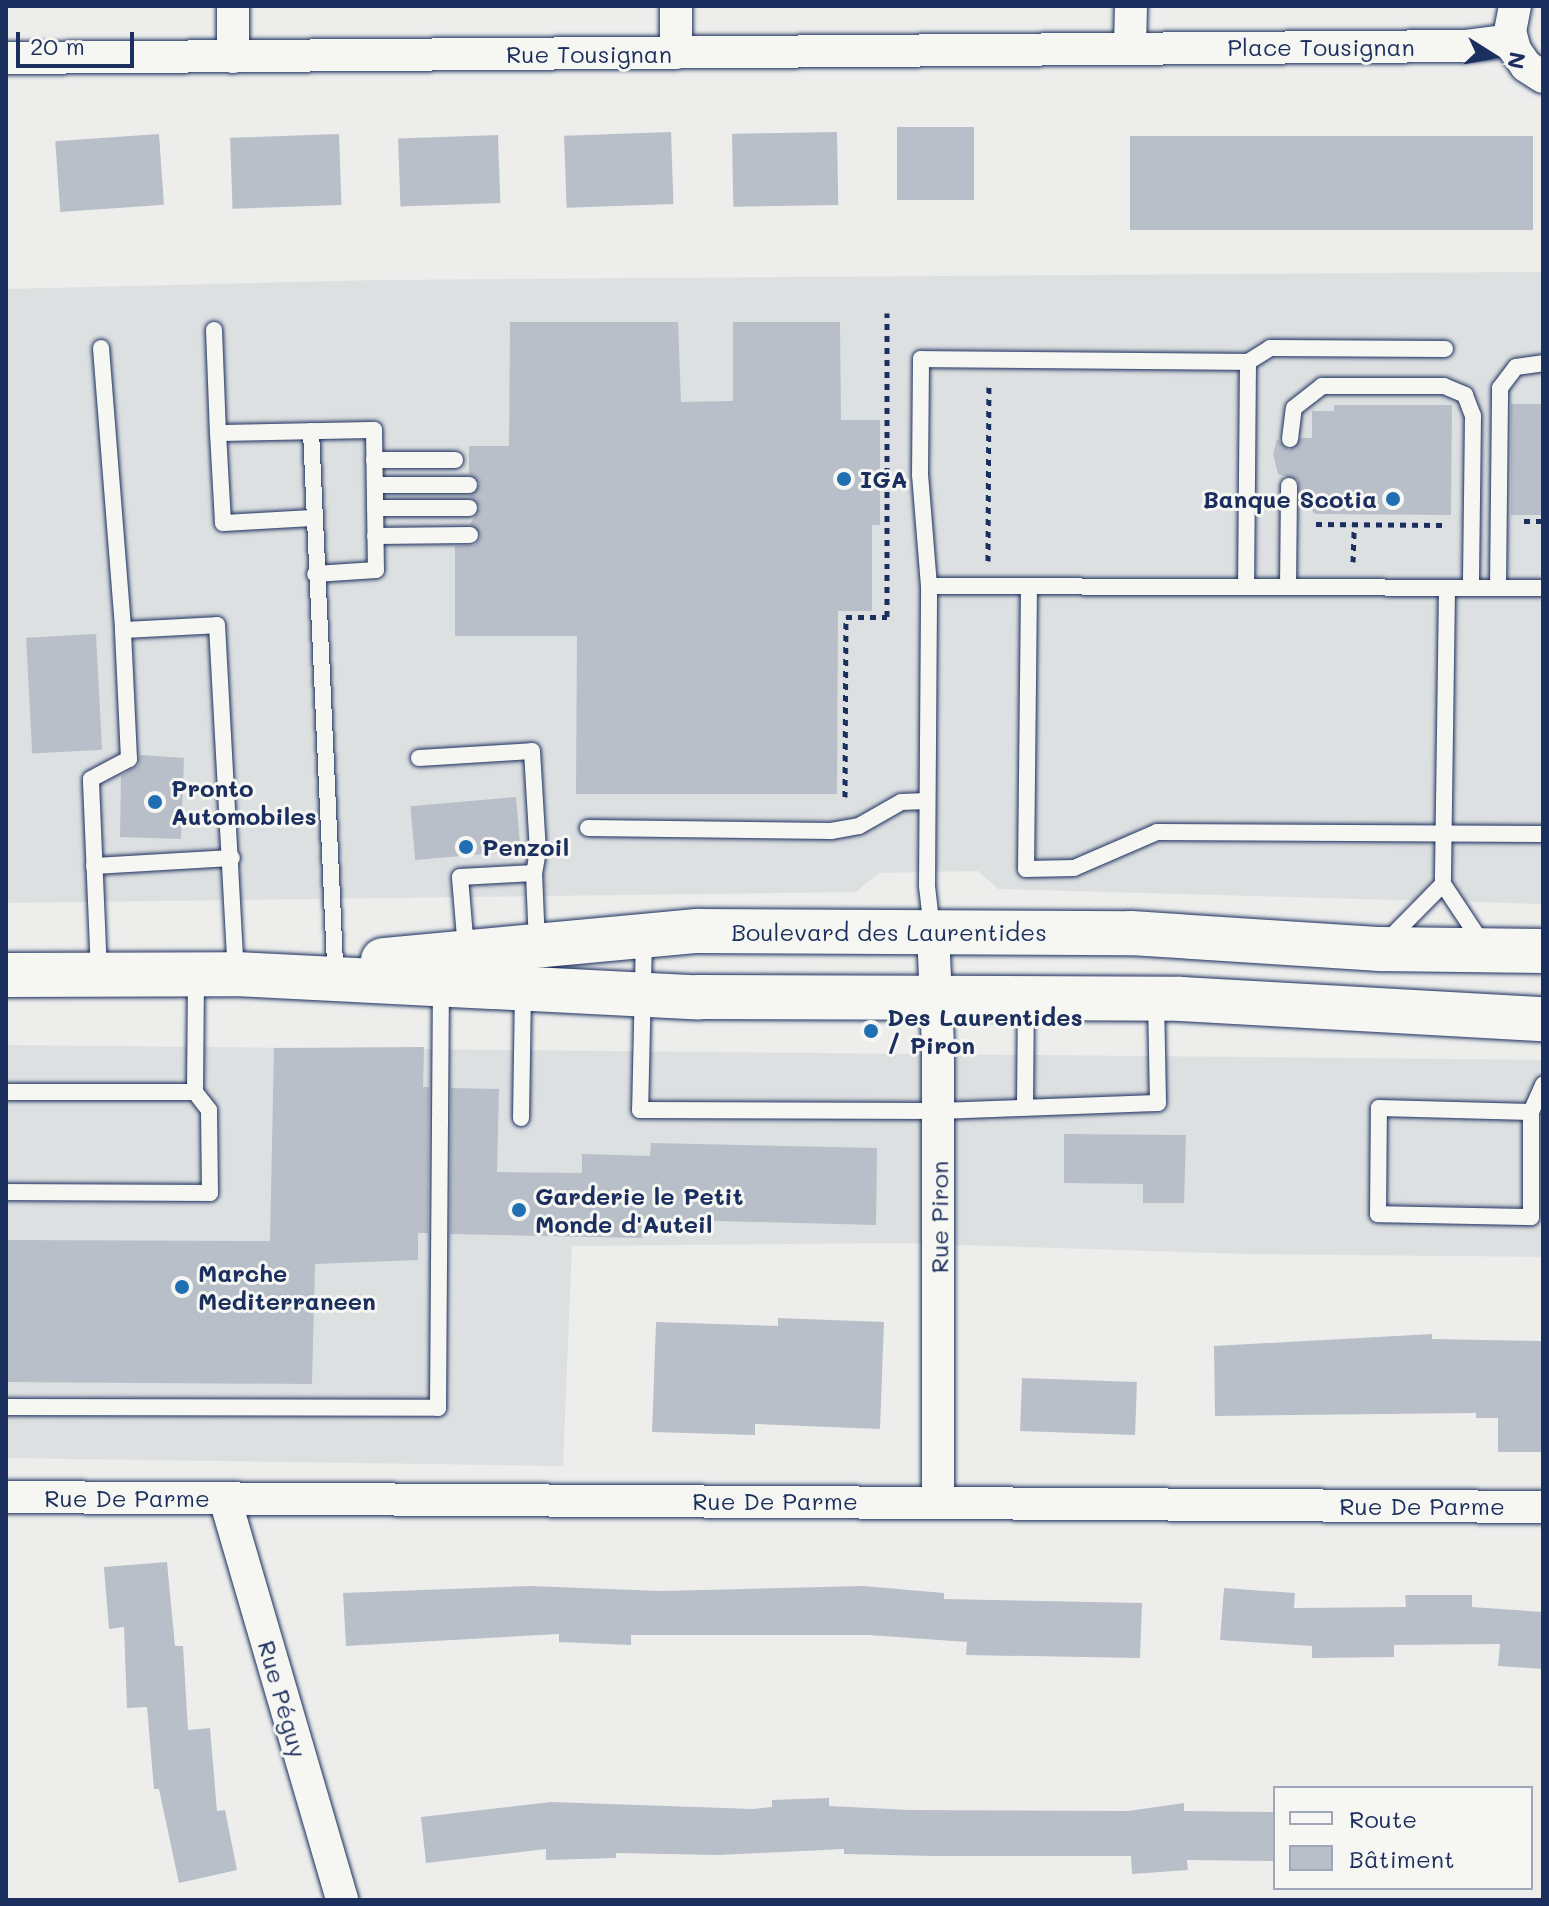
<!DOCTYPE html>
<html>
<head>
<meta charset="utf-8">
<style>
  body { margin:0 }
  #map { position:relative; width:1549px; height:1906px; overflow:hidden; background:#edeeec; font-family:Mali,sans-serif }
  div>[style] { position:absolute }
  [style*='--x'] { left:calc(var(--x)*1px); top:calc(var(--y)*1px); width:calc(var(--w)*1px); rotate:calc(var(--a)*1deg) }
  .built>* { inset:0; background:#dde0e1 }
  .building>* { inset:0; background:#b9bfc8; transform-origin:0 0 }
  .path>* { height:5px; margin-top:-2.5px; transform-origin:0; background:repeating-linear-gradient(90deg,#1b2f5e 0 6px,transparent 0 12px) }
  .roads { filter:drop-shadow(0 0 2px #1b2f5e) drop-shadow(0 0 2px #1b2f5e) }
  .service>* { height:16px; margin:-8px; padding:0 8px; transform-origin:8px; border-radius:8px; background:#f6f6f2 }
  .minor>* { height:32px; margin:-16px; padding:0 16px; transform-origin:16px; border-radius:16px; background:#f6f6f2 }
  .secondary>* { height:44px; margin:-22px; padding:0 22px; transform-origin:22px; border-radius:22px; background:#f6f6f2 }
  .dots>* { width:22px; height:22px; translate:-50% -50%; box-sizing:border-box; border:4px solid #f6f6f2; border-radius:50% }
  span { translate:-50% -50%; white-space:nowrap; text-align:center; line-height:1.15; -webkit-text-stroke:6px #f6f6f2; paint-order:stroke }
  .street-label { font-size:24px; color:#1b2f5e }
  .poi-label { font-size:24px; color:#1b2f5e; font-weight:700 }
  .left { translate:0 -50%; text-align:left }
  .right { translate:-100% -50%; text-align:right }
  .frame { position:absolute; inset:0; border:8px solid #1b2f5e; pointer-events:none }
  .legend { position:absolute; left:1273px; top:1786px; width:260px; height:104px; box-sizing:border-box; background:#f6f6f2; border:2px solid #9ea6b7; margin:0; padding:10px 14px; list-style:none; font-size:24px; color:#1b2f5e }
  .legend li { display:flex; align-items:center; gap:16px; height:40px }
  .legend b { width:40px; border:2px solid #9ea6b7 }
  .north { position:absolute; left:1453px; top:16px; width:80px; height:80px; -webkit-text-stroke:6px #f6f6f2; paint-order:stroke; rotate:101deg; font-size:22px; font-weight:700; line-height:32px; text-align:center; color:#1b2f5e }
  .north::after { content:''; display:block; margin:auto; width:28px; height:36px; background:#1b2f5e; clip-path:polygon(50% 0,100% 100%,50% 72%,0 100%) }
  .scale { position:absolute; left:16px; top:32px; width:118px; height:36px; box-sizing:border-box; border:4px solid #1b2f5e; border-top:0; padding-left:10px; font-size:24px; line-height:28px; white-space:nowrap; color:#1b2f5e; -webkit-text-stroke:6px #f6f6f2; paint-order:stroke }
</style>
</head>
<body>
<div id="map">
  <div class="built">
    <i style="clip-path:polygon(1543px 272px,1543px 904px,998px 889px,978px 871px,879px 873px,856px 892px,6px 903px,6px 289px,378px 280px)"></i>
    <i style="clip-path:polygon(6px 1045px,1543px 1060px,1543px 1257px,1247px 1254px,900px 1243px,572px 1246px,563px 1466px,6px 1458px)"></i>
  </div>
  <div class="building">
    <i style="left:897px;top:127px;width:77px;height:73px"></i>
    <i style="left:671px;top:132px;width:72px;height:107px;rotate:88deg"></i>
    <i style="left:837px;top:132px;width:73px;height:105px;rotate:89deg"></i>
    <i style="left:159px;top:134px;width:71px;height:104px;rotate:86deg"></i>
    <i style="left:339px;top:134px;width:71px;height:109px;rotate:88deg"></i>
    <i style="left:498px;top:135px;width:68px;height:100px;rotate:88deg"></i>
    <i style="left:1130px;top:136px;width:403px;height:94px"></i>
    <i style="clip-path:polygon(510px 322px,678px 322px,681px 402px,733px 401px,733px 322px,840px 322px,841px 420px,880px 420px,880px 525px,872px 525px,872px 611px,838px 611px,837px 794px,576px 794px,577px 636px,455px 636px,455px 546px,475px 545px,481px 536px,470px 524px,480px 507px,469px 496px,480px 484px,469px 474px,469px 446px,509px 446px)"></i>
    <i style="left:1511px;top:404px;width:32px;height:111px"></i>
    <i style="clip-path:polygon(1334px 405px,1452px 405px,1451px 515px,1315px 514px,1300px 497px,1298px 480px,1278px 474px,1273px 454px,1277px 439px,1289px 450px,1301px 438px,1312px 438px,1312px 411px,1334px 411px)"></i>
    <i style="left:96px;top:634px;width:116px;height:70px;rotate:87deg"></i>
    <i style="clip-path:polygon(140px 755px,184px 758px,181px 839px,120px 837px,121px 776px,138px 765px)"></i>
    <i style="left:516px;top:797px;width:54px;height:106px;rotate:85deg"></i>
    <i style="clip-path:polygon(424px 1047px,423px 1087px,429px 1087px,428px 1233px,418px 1233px,418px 1260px,315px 1264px,312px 1384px,6px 1382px,6px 1240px,270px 1241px,274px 1048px)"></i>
    <i style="clip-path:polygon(451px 1088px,499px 1089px,497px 1172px,582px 1173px,582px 1154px,650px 1156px,651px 1143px,877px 1148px,876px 1225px,642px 1219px,642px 1238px,450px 1234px)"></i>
    <i style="clip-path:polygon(1064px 1134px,1186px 1135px,1184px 1203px,1143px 1203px,1143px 1184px,1064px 1183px)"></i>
    <i style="clip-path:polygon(778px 1318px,884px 1322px,880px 1429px,755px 1424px,755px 1435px,652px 1432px,656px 1322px,778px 1326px)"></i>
    <i style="clip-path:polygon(1432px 1334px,1432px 1339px,1543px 1341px,1543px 1452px,1498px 1452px,1498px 1418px,1476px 1418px,1476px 1413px,1215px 1416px,1214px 1346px)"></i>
    <i style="left:1022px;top:1378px;width:115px;height:53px;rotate:2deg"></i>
    <i style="clip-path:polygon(167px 1562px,175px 1646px,183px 1646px,188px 1730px,210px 1728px,217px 1811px,225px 1810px,237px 1870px,179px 1883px,159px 1789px,154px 1789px,147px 1707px,127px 1708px,124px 1627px,109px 1629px,104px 1567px)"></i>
    <i style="clip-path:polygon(530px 1586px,660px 1591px,863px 1586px,944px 1593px,944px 1599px,1142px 1603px,1140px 1658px,966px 1655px,967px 1642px,869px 1635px,631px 1635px,631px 1645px,559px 1642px,559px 1634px,346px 1646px,343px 1593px)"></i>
    <i style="clip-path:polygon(1224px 1588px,1295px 1593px,1294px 1608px,1406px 1607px,1405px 1595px,1472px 1595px,1472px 1607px,1543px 1612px,1543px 1669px,1498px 1666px,1500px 1644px,1394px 1645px,1394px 1657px,1312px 1658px,1312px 1646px,1220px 1640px)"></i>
    <i style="clip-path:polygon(829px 1798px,829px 1806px,911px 1810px,1128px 1811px,1184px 1803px,1184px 1811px,1275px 1812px,1275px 1861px,1187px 1860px,1188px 1870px,1132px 1874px,1131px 1856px,935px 1856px,844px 1854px,844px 1849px,718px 1855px,616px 1853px,616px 1858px,546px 1860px,546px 1849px,426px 1863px,421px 1817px,551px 1802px,753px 1809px,772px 1807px,772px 1800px)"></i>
  </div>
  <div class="path">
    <i style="--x:1524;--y:521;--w:19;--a:0"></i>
    <i style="--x:1316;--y:524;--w:130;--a:0.4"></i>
    <i style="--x:988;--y:561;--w:174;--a:-89.7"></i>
    <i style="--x:1353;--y:562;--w:38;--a:-88"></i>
    <i style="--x:845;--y:797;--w:180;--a:-89.7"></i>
    <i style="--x:846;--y:617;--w:41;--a:0"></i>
    <i style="--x:887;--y:617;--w:304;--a:-90"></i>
  </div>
  <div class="roads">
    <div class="service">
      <i style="--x:214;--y:330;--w:103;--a:87.8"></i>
      <i style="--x:218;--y:433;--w:156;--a:-1.1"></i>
      <i style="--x:374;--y:430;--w:140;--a:89.2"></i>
      <i style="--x:376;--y:570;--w:61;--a:176.2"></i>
      <i style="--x:101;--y:348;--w:283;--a:85.5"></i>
      <i style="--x:123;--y:630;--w:94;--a:-3"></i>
      <i style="--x:217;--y:625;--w:349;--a:86.9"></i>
      <i style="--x:1248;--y:362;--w:26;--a:-32"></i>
      <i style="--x:1270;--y:348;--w:175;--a:0.3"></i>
      <i style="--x:311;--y:431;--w:534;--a:87.42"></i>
      <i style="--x:218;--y:433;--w:90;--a:86.8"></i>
      <i style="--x:223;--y:523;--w:90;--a:-3.2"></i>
      <i style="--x:1290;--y:439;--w:31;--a:-83"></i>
      <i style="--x:1294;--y:408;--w:36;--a:-38"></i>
      <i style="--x:1322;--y:386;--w:122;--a:0"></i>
      <i style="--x:1444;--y:386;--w:23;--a:23"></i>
      <i style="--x:1465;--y:395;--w:22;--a:69"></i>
      <i style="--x:1473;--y:416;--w:172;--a:90.7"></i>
      <i style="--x:374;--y:460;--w:81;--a:0"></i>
      <i style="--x:375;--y:485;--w:94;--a:0"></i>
      <i style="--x:375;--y:508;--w:94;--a:0"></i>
      <i style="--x:375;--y:536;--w:95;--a:-0.6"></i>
      <i style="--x:929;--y:586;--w:614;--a:0.19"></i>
      <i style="--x:1029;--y:586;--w:283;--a:90.6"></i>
      <i style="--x:1026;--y:869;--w:48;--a:-1.2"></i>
      <i style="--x:1074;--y:868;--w:90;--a:-23.4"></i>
      <i style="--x:1157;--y:832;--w:386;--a:0.3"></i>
      <i style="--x:1288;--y:587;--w:101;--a:-89.4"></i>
      <i style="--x:1447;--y:588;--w:296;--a:90.8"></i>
      <i style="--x:1443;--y:884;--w:74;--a:56.5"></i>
      <i style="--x:1498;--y:588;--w:200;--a:-89.4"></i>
      <i style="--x:1500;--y:388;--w:26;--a:-53"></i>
      <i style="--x:1516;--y:367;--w:27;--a:-8"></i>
      <i style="--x:419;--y:758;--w:113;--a:-3.5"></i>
      <i style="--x:532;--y:751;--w:100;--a:86.6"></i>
      <i style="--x:538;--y:851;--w:22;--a:100"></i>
      <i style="--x:588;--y:828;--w:243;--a:0.7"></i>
      <i style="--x:831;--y:831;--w:28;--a:-10"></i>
      <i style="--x:859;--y:826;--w:48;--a:-29.7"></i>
      <i style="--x:901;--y:802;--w:26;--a:-2"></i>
      <i style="--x:94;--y:866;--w:138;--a:-3.3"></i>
      <i style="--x:932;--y:930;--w:44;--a:-96.5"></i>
      <i style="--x:927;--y:886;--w:300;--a:-89.6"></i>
      <i style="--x:929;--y:586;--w:111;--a:-94.6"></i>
      <i style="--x:920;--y:475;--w:116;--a:-89.5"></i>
      <i style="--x:921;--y:359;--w:327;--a:0.5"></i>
      <i style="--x:1248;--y:362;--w:225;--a:90.5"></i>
      <i style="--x:644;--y:938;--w:172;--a:91.3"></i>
      <i style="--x:640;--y:1110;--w:299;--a:0.2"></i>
      <i style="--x:939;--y:1111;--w:219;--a:-2.1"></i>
      <i style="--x:1158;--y:1103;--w:103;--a:-91.1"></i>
      <i style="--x:1385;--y:943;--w:83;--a:-45.5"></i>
      <i style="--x:466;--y:949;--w:72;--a:-94.8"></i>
      <i style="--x:460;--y:877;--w:74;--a:-3.1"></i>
      <i style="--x:534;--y:873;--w:71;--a:87.6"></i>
      <i style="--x:99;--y:973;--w:194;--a:-92.4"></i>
      <i style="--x:91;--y:779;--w:43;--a:-27.8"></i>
      <i style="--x:129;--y:759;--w:129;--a:-92.7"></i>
      <i style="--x:6;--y:1092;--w:189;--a:0"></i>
      <i style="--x:1025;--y:1106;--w:107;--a:-89.5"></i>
      <i style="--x:1531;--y:1112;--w:105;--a:90"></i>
      <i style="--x:1531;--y:1217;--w:153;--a:-178.9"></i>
      <i style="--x:1378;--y:1214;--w:106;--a:-89.5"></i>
      <i style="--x:1379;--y:1108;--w:152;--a:1.5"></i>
      <i style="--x:1531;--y:1112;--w:30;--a:-66"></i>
      <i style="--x:521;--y:1118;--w:127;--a:-89.1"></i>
      <i style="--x:6;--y:1192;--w:204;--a:0.3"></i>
      <i style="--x:210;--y:1193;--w:83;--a:-90.7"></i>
      <i style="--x:209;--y:1110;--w:23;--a:-128"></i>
      <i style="--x:195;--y:1092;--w:116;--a:-89.5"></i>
      <i style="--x:6;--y:1407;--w:432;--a:0.1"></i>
      <i style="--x:438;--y:1408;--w:422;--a:-89.6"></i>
    </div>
    <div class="minor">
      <i style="--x:233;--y:6;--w:51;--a:90"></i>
      <i style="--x:1515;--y:6;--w:25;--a:101"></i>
      <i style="--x:1510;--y:31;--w:20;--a:75"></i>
      <i style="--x:1515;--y:50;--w:19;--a:55"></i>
      <i style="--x:1526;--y:66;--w:20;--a:33"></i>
      <i style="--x:1130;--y:47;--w:41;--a:-88.6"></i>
      <i style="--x:676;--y:53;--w:47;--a:-90"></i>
      <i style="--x:6;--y:58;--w:1459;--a:-0.47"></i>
      <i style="--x:1465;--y:46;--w:46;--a:-7.4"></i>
      <i style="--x:933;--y:932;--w:114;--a:87.5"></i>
      <i style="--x:938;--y:1046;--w:456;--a:90"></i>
      <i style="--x:6;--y:1497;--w:1537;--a:0.37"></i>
      <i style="--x:225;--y:1499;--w:418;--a:73.7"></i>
    </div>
    <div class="secondary">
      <i style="--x:383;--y:960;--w:315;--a:-5.3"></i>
      <i style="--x:697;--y:931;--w:434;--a:0.3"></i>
      <i style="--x:1131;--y:933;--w:250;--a:3.7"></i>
      <i style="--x:1380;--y:949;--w:163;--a:0.7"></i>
      <i style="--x:6;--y:975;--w:230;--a:-0.2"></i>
      <i style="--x:236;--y:974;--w:463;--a:2.9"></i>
      <i style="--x:698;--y:997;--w:483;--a:0.2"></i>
      <i style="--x:1181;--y:999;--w:363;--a:3.2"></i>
    </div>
  </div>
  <div class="dots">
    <i style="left:844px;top:479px;background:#1f6fb2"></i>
    <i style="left:1393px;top:499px;background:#1f6fb2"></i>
    <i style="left:155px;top:802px;background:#1f6fb2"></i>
    <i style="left:466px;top:847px;background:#1f6fb2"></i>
    <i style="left:871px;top:1031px;background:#1f6fb2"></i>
    <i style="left:519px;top:1210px;background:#1f6fb2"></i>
    <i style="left:182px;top:1287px;background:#1f6fb2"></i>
  </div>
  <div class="street-label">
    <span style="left:1321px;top:47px">Place Tousignan</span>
    <span style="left:589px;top:54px">Rue Tousignan</span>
    <span style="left:889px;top:932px">Boulevard des Laurentides</span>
    <span style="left:939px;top:1217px;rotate:-90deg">Rue Piron</span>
    <span style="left:127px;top:1498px">Rue De Parme</span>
    <span style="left:775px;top:1501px">Rue De Parme</span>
    <span style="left:1422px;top:1506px">Rue De Parme</span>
    <span style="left:283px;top:1699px;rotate:74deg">Rue Péguy</span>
  </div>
  <div class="poi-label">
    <span class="left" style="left:860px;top:479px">IGA</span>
    <span class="right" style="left:1377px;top:499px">Banque Scotia</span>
    <span class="left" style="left:171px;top:802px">Pronto<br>Automobiles</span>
    <span class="left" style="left:482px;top:847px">Penzoil</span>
    <span class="left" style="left:887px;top:1031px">Des Laurentides<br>/ Piron</span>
    <span class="left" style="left:535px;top:1210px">Garderie le Petit<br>Monde d'Auteil</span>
    <span class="left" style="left:198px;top:1287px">Marche<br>Mediterraneen</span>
  </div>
  <div class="frame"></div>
  <ul class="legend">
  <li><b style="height:10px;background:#f6f6f2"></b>Route</li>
  <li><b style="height:22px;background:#b9bfc8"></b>Bâtiment</li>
  </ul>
  <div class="north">N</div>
  <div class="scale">20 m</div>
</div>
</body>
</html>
